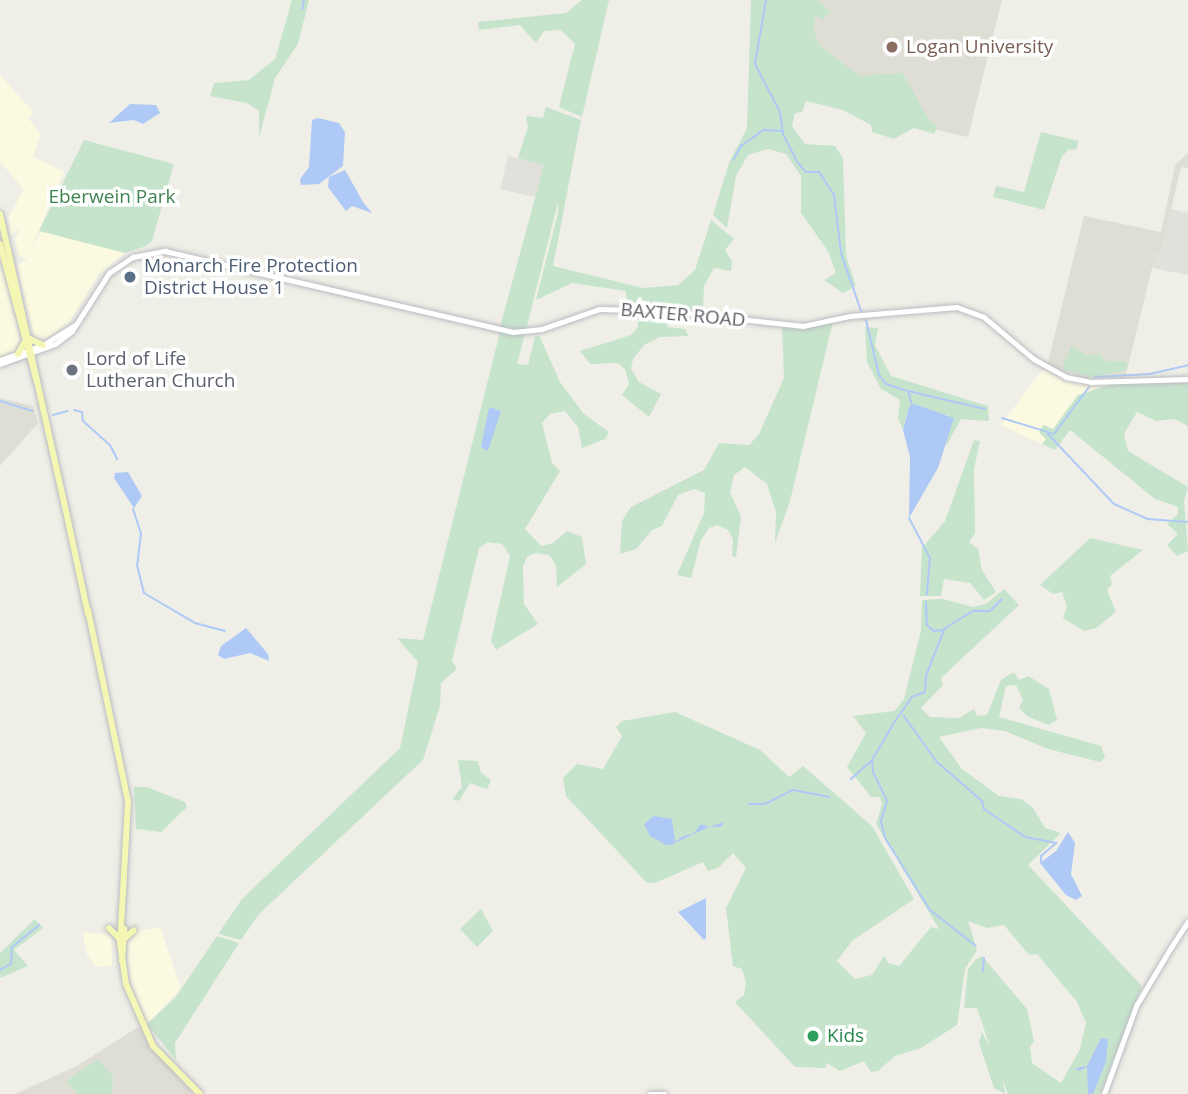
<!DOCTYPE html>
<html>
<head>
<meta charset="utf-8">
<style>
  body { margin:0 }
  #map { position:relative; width:1188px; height:1094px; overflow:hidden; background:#efefe7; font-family:"Open Sans",sans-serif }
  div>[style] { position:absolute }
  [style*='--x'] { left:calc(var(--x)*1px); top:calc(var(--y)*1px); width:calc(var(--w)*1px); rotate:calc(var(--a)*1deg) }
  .commercial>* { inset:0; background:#fbfae0 }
  .industrial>* { inset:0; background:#e1e0db; transform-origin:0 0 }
  .education>* { inset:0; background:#dfded5 }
  .green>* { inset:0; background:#c6e4cc }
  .water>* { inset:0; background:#afc9f6 }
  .stream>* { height:2px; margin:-1px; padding:0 1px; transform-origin:1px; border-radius:1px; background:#afc9f6 }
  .roads { filter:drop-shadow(0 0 2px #babbc1) drop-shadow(0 0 2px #babbc1) }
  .secondary>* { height:4.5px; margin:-2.25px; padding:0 2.25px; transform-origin:2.25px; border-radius:2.25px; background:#fff }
  .primary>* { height:6px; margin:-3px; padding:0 3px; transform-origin:3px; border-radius:3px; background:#f4f7b4 }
  .dots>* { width:19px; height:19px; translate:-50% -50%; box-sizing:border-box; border:4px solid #fff; border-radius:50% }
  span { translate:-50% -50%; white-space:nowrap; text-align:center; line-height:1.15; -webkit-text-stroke:7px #fff; paint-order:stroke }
  .education-label { font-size:19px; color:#785e54 }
  .left { translate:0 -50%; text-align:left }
  .park-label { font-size:19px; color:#3f8451 }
  .service-label { font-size:19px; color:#4e5e75 }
  .street-label { font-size:19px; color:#5e6066 }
  .worship-label { font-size:19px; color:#5b616d }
  .leisure-label { font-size:19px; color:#27864d }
</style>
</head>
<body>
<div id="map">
  <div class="commercial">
    <i style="clip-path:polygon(0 75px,34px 113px,28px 118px,41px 134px,33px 157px,64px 172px,29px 253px,41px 231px,125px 253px,99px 274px,68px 324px,43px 341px,35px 338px,17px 265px,27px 260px,19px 255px,15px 238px,21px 228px,11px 234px,8px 218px,24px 190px,0 161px)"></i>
    <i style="clip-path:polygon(0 257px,21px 342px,17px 352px,0 357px)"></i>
    <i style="clip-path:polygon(1043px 369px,1064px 380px,1112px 384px,1078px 395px,1053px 429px,1044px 425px,1046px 439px,1042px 444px,1001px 425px)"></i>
    <i style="clip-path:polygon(160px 927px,181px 988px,147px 1024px,131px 985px,126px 942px,133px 932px)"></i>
    <i style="clip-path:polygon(83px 932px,111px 935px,112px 965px,96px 967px,87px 955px)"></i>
  </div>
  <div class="industrial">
    <i style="left:508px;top:156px;width:37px;height:34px;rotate:13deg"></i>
    <i style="clip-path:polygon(1171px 209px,1188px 213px,1188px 275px,1152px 268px,1156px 251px,1161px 252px)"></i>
  </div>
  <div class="education">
    <i style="clip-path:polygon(804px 0,1002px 0,968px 137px,782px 95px)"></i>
    <i style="clip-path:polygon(1188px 153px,1188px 168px,1181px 167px,1161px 252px,1156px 252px,1125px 378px,1084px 378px,1047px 366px,1084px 216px,1161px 232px,1175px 165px)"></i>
    <i style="clip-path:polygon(0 398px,33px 406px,38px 423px,0 466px)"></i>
    <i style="clip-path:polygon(138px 1027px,193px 1094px,15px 1094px,77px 1066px)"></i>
  </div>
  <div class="green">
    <i style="clip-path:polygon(292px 0,309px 0,298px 44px,275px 78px,259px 138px,259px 111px,247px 103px,210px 96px,214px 83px,249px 80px,275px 59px)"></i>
    <i style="clip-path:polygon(582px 0,609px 0,582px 117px,559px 107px,575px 44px,561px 30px,544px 31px,536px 43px,520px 25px,479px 30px,478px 22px,566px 13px)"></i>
    <i style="clip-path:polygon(751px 0,817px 0,830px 11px,823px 20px,816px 16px,813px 29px,821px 47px,860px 76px,903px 73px,930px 122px,938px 126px,934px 134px,914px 128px,894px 139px,872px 132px,871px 125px,843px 110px,806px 101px,802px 112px,795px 113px,792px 126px,805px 144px,835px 146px,843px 158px,846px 256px,856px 286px,843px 293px,824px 280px,836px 273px,828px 251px,801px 213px,801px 176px,786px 154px,768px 149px,748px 155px,736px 176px,727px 228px,713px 215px,729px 163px,747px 128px)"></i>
    <i style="clip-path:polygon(546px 107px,581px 120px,553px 266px,643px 288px,678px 285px,695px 270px,711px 220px,734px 239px,725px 250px,732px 261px,731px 271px,714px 268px,704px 286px,703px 312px,627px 306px,626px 291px,572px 283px,536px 300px,558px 213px,558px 202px,526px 330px,500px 327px,544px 165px,518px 158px,528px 127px,526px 116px,543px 118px)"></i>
    <i style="clip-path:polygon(1041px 132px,1079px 141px,1076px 150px,1069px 149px,1062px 156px,1044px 210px,993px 197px,996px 186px,1024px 192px)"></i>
    <i style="clip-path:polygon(84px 140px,174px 164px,152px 241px,146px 246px,125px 253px,39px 231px)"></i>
    <i style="clip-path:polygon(638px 311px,668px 312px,667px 327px,685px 329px,689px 336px,660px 337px,644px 345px,633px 359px,631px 369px,639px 382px,661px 394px,649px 417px,622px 395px,629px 384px,625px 369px,618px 363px,590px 364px,580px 351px,631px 335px,638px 327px)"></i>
    <i style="clip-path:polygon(833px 321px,790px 501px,775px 543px,776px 512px,767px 484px,745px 467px,734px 475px,730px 492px,741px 517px,736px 557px,732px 556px,733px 539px,728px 530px,717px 525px,709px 528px,701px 540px,691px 578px,677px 575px,704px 513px,705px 493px,694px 489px,678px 495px,662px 526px,652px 530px,636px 549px,620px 554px,622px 521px,631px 507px,704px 470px,719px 443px,749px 445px,759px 434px,784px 378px,782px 327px,812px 327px)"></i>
    <i style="clip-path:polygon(865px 327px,878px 328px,875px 345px,891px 376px,988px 406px,989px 421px,961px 419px,946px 447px,948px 415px,907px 412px,903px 430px,898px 418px,900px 400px,881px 389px,867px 362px)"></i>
    <i style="clip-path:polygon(500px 332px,525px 334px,517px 364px,528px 365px,535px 337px,539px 335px,560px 382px,584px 414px,609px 432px,605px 439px,582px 448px,578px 427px,565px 411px,550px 414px,542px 423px,552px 463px,560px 471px,525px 529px,541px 546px,553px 543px,567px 531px,582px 537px,586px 564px,557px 587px,556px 565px,549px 555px,535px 553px,527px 557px,523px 567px,524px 604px,538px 624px,496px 650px,491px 641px,510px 556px,502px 544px,488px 542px,479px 548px,452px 661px,457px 669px,441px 683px,440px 706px,423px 760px,259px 914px,241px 940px,222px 935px,219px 933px,242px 899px,400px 748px,418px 662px,397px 638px,423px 640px)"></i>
    <i style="clip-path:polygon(1071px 346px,1086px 355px,1101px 355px,1104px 361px,1128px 362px,1126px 370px,1093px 377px,1062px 369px)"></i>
    <i style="clip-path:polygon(1188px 383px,1188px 426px,1175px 419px,1156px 421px,1137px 412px,1124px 434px,1128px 451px,1188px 487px,1184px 501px,1188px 551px,1177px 556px,1167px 545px,1178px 534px,1167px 524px,1178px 514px,1178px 507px,1155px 499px,1070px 430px,1055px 450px,1042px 444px,1046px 439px,1039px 432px,1043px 425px,1053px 429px,1078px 395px,1112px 384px)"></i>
    <i style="clip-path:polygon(974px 440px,980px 441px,974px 469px,975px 533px,969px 542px,978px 549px,982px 570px,996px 592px,984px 600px,970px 583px,944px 579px,941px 596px,920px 596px,922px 548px,945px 521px)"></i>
    <i style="clip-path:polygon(1090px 538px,1143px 550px,1110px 576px,1112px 584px,1107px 590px,1116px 612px,1096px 628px,1084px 631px,1063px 618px,1067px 606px,1062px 592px,1053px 594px,1040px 585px)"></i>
    <i style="clip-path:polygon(1004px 589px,1019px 605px,941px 678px,943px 685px,921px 708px,930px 717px,959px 718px,974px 709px,977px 716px,987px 715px,1001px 680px,1014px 672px,1019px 680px,1028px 676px,1049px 689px,1057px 720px,1048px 725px,1027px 716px,1019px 708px,1023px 700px,1016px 685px,1006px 686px,999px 717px,1101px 746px,1105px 757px,1100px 762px,1048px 749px,1005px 731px,981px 728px,939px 737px,962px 769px,999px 796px,1021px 799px,1033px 808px,1045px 828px,1061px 833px,1028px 865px,1142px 986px,1100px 1094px,1008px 1094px,1003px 1080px,1005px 1094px,994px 1088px,979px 1043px,982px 1032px,990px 1047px,977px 1008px,964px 1008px,968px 969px,975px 960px,982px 956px,1027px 1009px,1034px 1041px,1030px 1047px,1032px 1063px,1061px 1083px,1080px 1049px,1086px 1023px,1077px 1002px,1037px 954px,1029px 955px,1004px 925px,987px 928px,968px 921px,977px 950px,965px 969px,957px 1025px,921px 1048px,895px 1056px,878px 1071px,871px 1072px,864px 1061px,840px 1071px,827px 1063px,825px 1068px,795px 1067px,735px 1002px,744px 995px,746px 982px,742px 969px,733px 966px,726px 908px,746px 868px,733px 853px,718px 868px,708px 871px,703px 862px,655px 883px,646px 882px,566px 796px,563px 778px,577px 764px,603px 769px,622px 736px,616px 727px,622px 721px,675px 712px,760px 750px,789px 777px,803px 766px,872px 826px,914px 899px,852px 941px,837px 961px,855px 979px,872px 975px,884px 956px,888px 963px,899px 966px,931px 927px,939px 929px,876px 824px,882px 804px,880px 797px,871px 797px,847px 767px,866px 733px,853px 716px,894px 711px,904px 699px,921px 630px,922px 600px,943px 599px,973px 607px,986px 604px)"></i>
    <i style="clip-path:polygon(458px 760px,478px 761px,481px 773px,491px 780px,487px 789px,470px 783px,459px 801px,452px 799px,462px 787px)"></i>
    <i style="clip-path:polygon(134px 787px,147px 787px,185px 802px,187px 807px,161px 832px,136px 829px)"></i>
    <i style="clip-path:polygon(481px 909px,493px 931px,477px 947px,460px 929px)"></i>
    <i style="clip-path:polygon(35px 919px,43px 928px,14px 950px,28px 966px,0 978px,0 953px)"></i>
    <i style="clip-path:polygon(217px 936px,239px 943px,175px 1043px,176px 1060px,147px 1024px,175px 998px)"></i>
    <i style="clip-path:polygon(98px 1059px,113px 1076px,112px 1094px,78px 1094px,66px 1081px)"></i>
  </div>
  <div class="water">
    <i style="clip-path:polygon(130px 104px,156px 105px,160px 113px,143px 124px,134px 120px,109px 123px)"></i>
    <i style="clip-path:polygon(318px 118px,339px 123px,345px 132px,343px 166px,319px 184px,301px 185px,300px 179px,309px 167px,312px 120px)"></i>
    <i style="clip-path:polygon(345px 170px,363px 202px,372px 213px,352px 206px,346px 211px,328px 187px,329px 177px)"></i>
    <i style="clip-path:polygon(914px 404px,954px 418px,938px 468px,909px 518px,910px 457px,903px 430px,909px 407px)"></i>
    <i style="clip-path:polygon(489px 407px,501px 411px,488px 451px,481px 447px)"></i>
    <i style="clip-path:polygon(128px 472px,142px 496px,134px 508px,114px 478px,115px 473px)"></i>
    <i style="clip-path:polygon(246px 628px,268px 654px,269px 661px,250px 653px,224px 659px,218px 655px,221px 646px)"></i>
    <i style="clip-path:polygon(654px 816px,672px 819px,675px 842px,683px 836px,693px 834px,701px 824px,709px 827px,724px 822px,721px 827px,709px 827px,671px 845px,666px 845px,650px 836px,644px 824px)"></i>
    <i style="clip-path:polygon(1068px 832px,1075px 843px,1071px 874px,1082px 896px,1076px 900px,1066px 895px,1040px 863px,1056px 851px)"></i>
    <i style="clip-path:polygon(706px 898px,706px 938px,704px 940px,678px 912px)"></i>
    <i style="clip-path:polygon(1101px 1038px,1108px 1039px,1106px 1062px,1093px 1094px,1088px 1094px,1087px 1067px,1079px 1071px,1075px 1068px,1087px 1066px)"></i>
  </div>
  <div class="stream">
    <i style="--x:766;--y:0;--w:65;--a:99.8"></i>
    <i style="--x:755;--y:64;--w:54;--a:62.5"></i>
    <i style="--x:780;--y:112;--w:22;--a:82"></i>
    <i style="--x:783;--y:134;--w:31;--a:63"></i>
    <i style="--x:797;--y:162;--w:13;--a:48"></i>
    <i style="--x:806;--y:172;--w:13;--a:0"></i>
    <i style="--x:819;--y:172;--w:27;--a:57"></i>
    <i style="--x:834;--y:195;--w:58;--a:83.1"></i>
    <i style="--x:841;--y:253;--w:61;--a:71"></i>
    <i style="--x:302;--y:10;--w:10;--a:-79"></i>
    <i style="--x:733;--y:160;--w:16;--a:-60"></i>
    <i style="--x:741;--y:146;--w:28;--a:-35"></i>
    <i style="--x:764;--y:130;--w:17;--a:3"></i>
    <i style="--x:866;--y:320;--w:57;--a:76.7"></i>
    <i style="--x:879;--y:375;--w:11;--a:52"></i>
    <i style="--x:886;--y:384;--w:23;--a:18"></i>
    <i style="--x:908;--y:391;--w:15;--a:74"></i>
    <i style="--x:1095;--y:377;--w:55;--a:-3.1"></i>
    <i style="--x:1150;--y:374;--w:39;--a:-13"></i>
    <i style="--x:908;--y:391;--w:79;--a:13.2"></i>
    <i style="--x:0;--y:401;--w:34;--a:17"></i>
    <i style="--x:74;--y:410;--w:8;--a:14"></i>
    <i style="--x:82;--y:412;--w:9;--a:84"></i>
    <i style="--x:83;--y:421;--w:36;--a:42"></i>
    <i style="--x:110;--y:445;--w:16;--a:63"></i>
    <i style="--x:53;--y:415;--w:15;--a:-16"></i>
    <i style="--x:1002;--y:418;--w:54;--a:17.1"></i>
    <i style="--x:1054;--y:434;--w:59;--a:-53.3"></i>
    <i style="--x:1048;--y:434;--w:96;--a:46.7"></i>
    <i style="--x:1114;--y:504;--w:36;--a:24"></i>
    <i style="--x:1147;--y:519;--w:41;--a:4.2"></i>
    <i style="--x:133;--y:509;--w:26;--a:72"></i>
    <i style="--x:141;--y:534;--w:31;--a:97"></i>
    <i style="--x:137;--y:565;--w:29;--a:76"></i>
    <i style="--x:144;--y:593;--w:59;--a:30.5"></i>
    <i style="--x:195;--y:623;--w:31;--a:15"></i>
    <i style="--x:909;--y:518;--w:45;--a:62.3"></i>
    <i style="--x:930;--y:558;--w:37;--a:95"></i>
    <i style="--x:926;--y:602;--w:23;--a:88"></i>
    <i style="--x:927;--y:625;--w:9;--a:41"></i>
    <i style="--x:934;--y:631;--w:10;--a:-6"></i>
    <i style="--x:944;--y:630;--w:49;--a:111.4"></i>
    <i style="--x:926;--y:676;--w:16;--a:94"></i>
    <i style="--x:925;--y:692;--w:14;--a:159"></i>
    <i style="--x:912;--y:697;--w:29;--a:125"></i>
    <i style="--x:895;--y:721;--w:45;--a:120.5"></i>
    <i style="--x:872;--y:760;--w:12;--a:85"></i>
    <i style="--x:873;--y:772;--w:32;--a:64"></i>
    <i style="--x:887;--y:801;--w:21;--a:107"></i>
    <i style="--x:881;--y:821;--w:17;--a:77"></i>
    <i style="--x:885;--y:838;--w:85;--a:58"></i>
    <i style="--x:930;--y:910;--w:58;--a:38"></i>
    <i style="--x:944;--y:629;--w:34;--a:-32"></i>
    <i style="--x:973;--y:611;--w:17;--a:0"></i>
    <i style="--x:990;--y:611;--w:17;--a:-45"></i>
    <i style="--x:903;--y:715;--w:58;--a:54.1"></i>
    <i style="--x:937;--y:762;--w:60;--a:40.9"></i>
    <i style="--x:982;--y:801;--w:8;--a:76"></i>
    <i style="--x:984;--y:809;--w:50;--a:34.3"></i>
    <i style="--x:1025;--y:837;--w:32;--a:11"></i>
    <i style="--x:1056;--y:843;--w:20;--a:139"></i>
    <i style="--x:1041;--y:856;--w:6;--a:90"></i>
    <i style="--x:851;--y:779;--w:27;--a:-42"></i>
    <i style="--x:749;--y:804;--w:16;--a:0"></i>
    <i style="--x:765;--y:804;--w:31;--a:-27"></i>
    <i style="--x:793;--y:790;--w:37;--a:11"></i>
    <i style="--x:0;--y:970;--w:13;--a:-29"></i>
    <i style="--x:11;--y:964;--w:17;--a:-87"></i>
    <i style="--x:12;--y:947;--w:35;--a:-39"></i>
    <i style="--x:983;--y:971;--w:13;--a:-86"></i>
  </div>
  <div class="roads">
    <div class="secondary">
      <i style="--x:0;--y:360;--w:46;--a:-19.2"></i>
      <i style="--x:43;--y:345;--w:36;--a:-32"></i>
      <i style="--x:0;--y:364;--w:59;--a:-20"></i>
      <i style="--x:55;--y:344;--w:21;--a:-37"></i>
      <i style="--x:72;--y:331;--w:69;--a:-57.5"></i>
      <i style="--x:109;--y:273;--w:29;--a:-34"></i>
      <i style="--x:133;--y:257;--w:33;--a:-11"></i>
      <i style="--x:165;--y:251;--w:357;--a:13.1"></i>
      <i style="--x:513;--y:332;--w:29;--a:-6"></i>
      <i style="--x:542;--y:329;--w:61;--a:-19"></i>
      <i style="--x:600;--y:309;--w:68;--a:1.7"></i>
      <i style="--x:668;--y:311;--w:136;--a:6.3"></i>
      <i style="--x:803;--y:326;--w:48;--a:-12"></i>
      <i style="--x:850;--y:316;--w:107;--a:-4.8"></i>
      <i style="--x:957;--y:307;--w:29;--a:20"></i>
      <i style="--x:984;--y:317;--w:65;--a:40"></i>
      <i style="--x:1034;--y:359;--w:37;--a:29"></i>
      <i style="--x:1066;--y:377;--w:25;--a:11"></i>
      <i style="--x:1091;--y:382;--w:97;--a:-1.8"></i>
      <i style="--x:1170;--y:949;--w:33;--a:-57"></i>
      <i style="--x:650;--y:1094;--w:15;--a:0"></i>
      <i style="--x:1104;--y:1094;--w:94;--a:-70"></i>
      <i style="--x:1136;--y:1006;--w:66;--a:-59.2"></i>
    </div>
    <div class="primary">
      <i style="--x:0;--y:214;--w:296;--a:77.5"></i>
      <i style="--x:0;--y:244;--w:143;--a:75"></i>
      <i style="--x:30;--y:339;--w:14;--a:25"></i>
      <i style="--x:18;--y:354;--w:13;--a:-61"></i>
      <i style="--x:64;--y:502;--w:115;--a:77.9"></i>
      <i style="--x:88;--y:610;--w:196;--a:78.2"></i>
      <i style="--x:128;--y:802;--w:141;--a:93.2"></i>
      <i style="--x:120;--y:943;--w:41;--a:81.7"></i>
      <i style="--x:126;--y:984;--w:68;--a:66.5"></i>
      <i style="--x:153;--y:1046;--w:67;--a:45.6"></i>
      <i style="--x:109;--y:928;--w:16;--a:45"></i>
      <i style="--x:124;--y:939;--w:13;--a:-42"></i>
      <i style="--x:122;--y:961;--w:32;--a:-86"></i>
    </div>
  </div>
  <div class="dots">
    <i style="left:892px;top:47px;background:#8d6e63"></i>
    <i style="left:130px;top:277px;background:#5c6f8a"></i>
    <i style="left:72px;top:370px;background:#6b7280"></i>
    <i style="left:813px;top:1036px;background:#2e9e5b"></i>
  </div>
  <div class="education-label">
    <span class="left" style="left:906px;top:47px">Logan University</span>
  </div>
  <div class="park-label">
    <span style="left:112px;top:197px">Eberwein Park</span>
  </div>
  <div class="service-label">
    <span class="left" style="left:144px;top:277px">Monarch Fire Protection<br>District House 1</span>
  </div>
  <div class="street-label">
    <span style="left:683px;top:315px;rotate:5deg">BAXTER ROAD</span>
  </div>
  <div class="worship-label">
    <span class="left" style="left:86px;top:370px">Lord of Life<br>Lutheran Church</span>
  </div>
  <div class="leisure-label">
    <span class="left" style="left:827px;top:1036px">Kids</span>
  </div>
</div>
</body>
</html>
